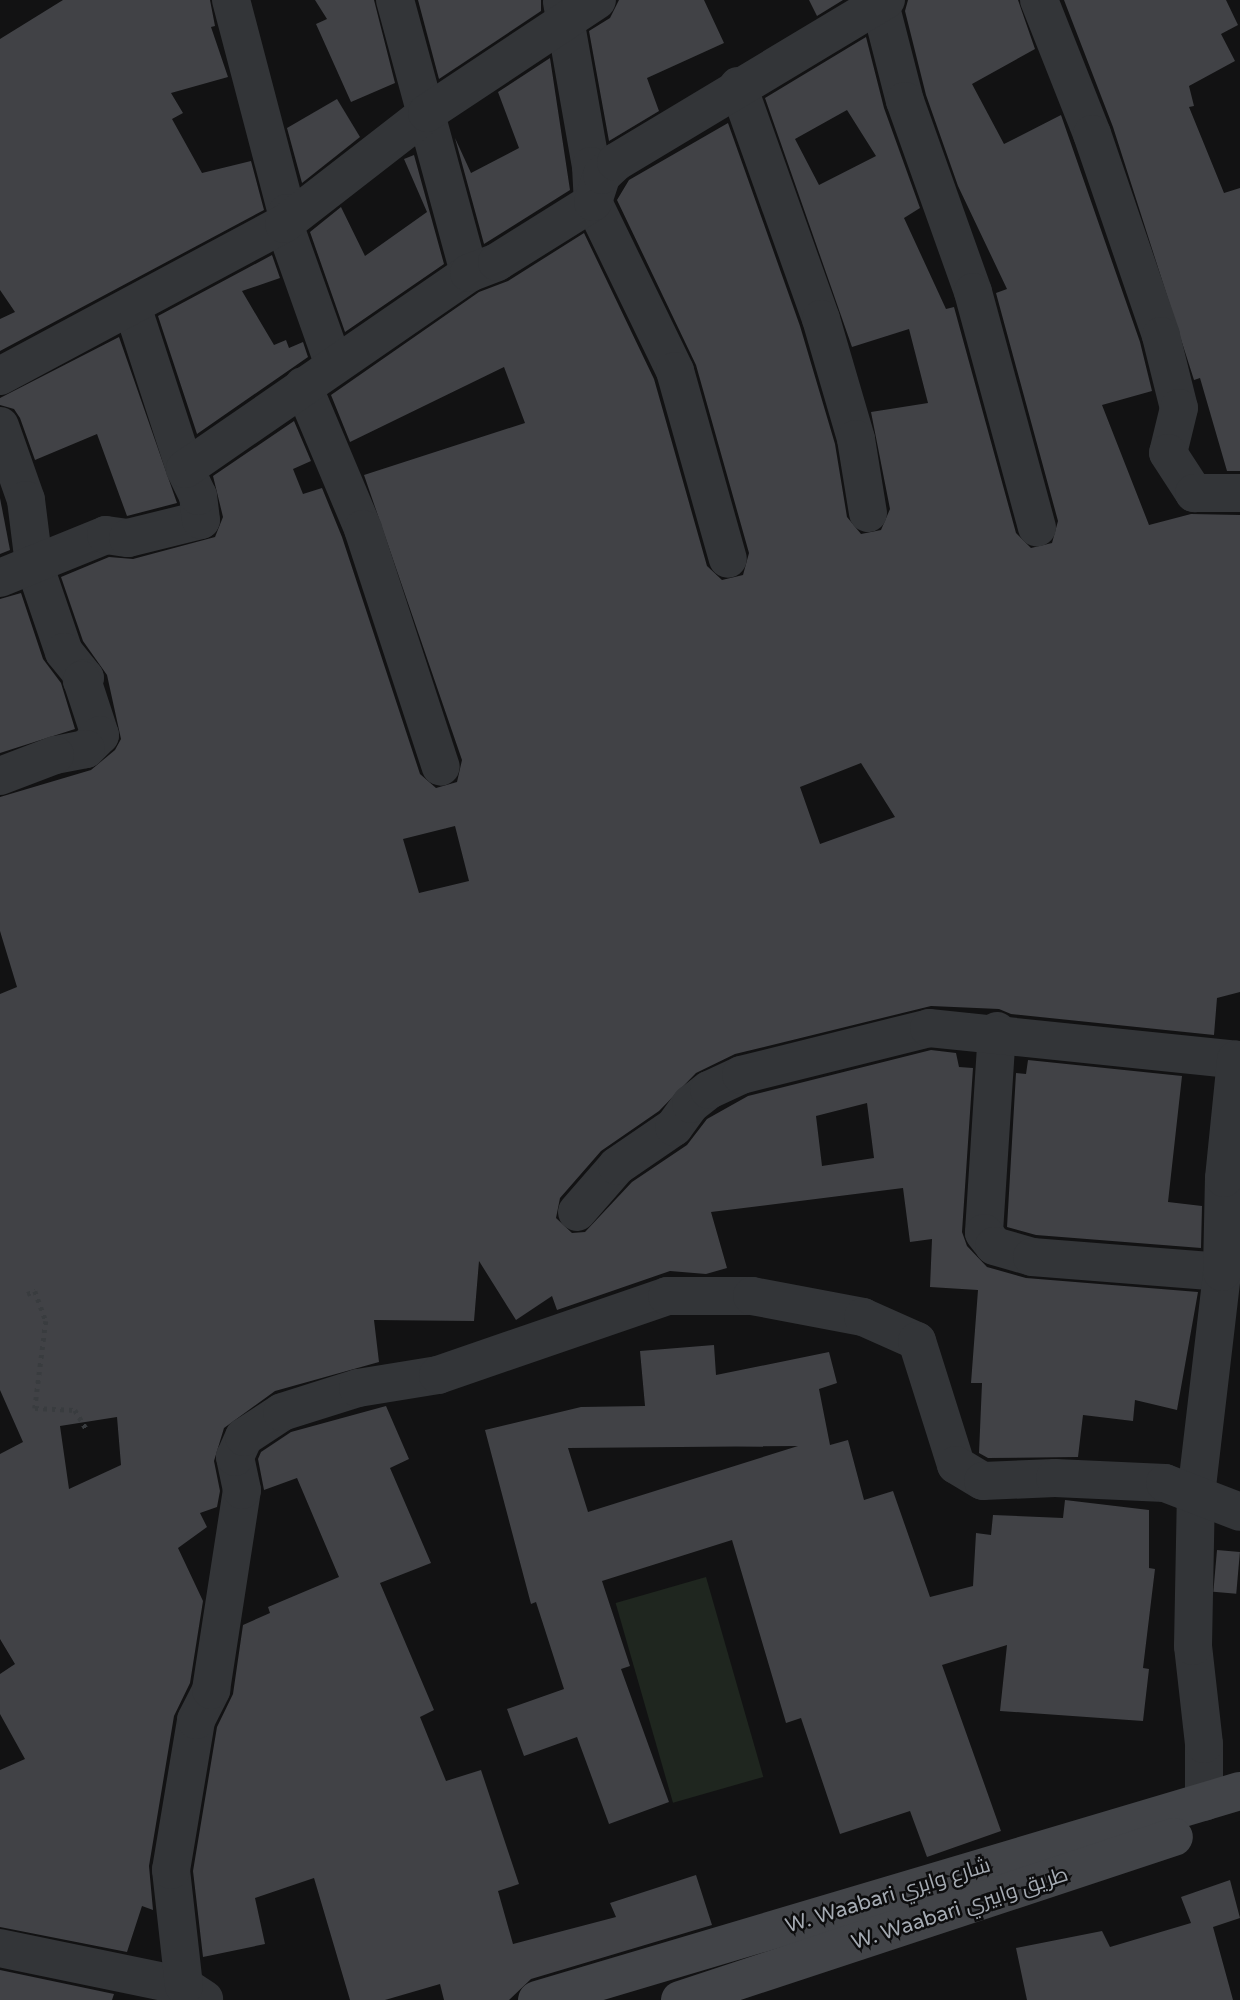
<!DOCTYPE html>
<html>
<head>
<meta charset="utf-8">
<style>
  body { margin:0 }
  #map { position:relative; width:1240px; height:2000px; overflow:hidden; background:#121213; font-family:"Varela Round",Cairo,sans-serif }
  div>[style] { position:absolute }
  [style*='--x'] { left:calc(var(--x)*1px); top:calc(var(--y)*1px); width:calc(var(--w)*1px); rotate:calc(var(--a)*1deg) }
  .green>* { inset:0; background:#1f261f; transform-origin:0 0 }
  .building>* { inset:0; background:#414246; transform-origin:0 0 }
  .path>* { height:4.5px; margin-top:-2.25px; transform-origin:0; background:repeating-linear-gradient(90deg,#393c3f 0 3.5px,transparent 0 8.5px) }
  .street>* { height:38px; margin:-19px; padding:0 19px; transform-origin:19px; border-radius:19px; background:#333538 }
  .secondary>* { height:38px; margin:-19px; padding:0 19px; transform-origin:19px; border-radius:19px; background:#424448 }
  span { translate:-50% -50%; white-space:nowrap; text-align:center; line-height:1.15; -webkit-text-stroke:5px #0d0d0e; paint-order:stroke }
  .street-label { font-size:21px; color:#a5abb3 }
</style>
</head>
<body>
<div id="map">
  <div class="green">
    <i style="left:706px;top:1577px;width:208px;height:94px;rotate:74deg"></i>
  </div>
  <div class="building">
    <i style="clip-path:polygon(63px 0,210px 0,215px 26px,211px 27px,228px 77px,171px 93px,183px 113px,172px 119px,202px 173px,251px 161px,264px 210px,0 351px,0 319px,15px 312px,0 290px,0 39px)"></i>
    <i style="clip-path:polygon(315px 0,374px 0,395px 83px,351px 102px,316px 24px,327px 19px)"></i>
    <i style="clip-path:polygon(418px 0,541px 0,541px 11px,439px 79px)"></i>
    <i style="clip-path:polygon(619px 0,704px 0,724px 43px,647px 78px,659px 111px,609px 141px,589px 31px,610px 18px)"></i>
    <i style="clip-path:polygon(809px 0,843px 0,817px 16px)"></i>
    <i style="clip-path:polygon(evenodd,908px 0,1018px 0,1035px 49px,972px 84px,1004px 144px,1061px 115px,1140px 342px,1152px 391px,1102px 405px,1149px 525px,1191px 514px,1240px 515px,1240px 992px,1217px 998px,1214px 1035px,1011px 1014px,999px 1009px,931px 1006px,735px 1054px,696px 1073px,659px 1111px,601px 1151px,560px 1198px,556px 1218px,572px 1233px,585px 1232px,632px 1182px,687px 1145px,707px 1119px,748px 1096px,931px 1050px,956px 1053px,959px 1067px,973px 1068px,962px 1232px,967px 1246px,987px 1267px,1026px 1278px,1198px 1292px,1177px 1410px,1135px 1400px,1133px 1421px,1083px 1415px,1078px 1457px,988px 1458px,979px 1453px,982px 1383px,971px 1383px,978px 1290px,930px 1287px,932px 1239px,910px 1242px,903px 1188px,711px 1212px,727px 1268px,706px 1274px,670px 1271px,557px 1310px,552px 1296px,516px 1320px,479px 1261px,474px 1321px,374px 1320px,379px 1362px,275px 1391px,224px 1428px,214px 1461px,220px 1491px,217px 1507px,200px 1513px,207px 1527px,178px 1548px,203px 1601px,190px 1683px,174px 1716px,149px 1866px,153px 1910px,142px 1906px,127px 1952px,0 1927px,0 1770px,25px 1759px,0 1714px,0 1674px,15px 1664px,0 1639px,0 1454px,23px 1442px,0 1390px,0 994px,17px 987px,0 931px,0 797px,91px 770px,115px 750px,121px 739px,107px 675px,83px 641px,61px 577px,109px 557px,133px 559px,215px 537px,223px 517px,213px 476px,294px 421px,311px 461px,293px 469px,303px 494px,322px 488px,342px 537px,420px 774px,436px 788px,457px 782px,462px 760px,364px 475px,525px 423px,504px 367px,350px 442px,331px 395px,479px 292px,508px 281px,584px 233px,654px 379px,707px 566px,722px 580px,743px 575px,749px 553px,696px 365px,617px 200px,629px 180px,728px 123px,800px 326px,835px 444px,847px 517px,861px 534px,881px 530px,890px 509px,871px 412px,928px 403px,909px 329px,852px 347px,765px 98px,866px 37px,884px 108px,920px 208px,904px 218px,946px 309px,954px 307px,1016px 533px,1031px 548px,1052px 543px,1058px 521px,996px 293px,1007px 289px,958px 186px,926px 95px,905px 11px,908px 0,847px 110px,876px 156px,819px 185px,795px 139px,847px 110px,908px 0,861px 763px,895px 817px,820px 844px,800px 787px,861px 763px,908px 0,455px 826px,469px 881px,419px 893px,403px 839px,455px 826px,908px 0,867px 1103px,874px 1158px,822px 1166px,816px 1116px,867px 1103px,908px 0,117px 1417px,121px 1465px,69px 1489px,60px 1426px,117px 1417px)"></i>
    <i style="clip-path:polygon(1064px 0,1226px 0,1238px 25px,1221px 34px,1235px 61px,1189px 86px,1194px 106px,1189px 107px,1224px 193px,1240px 188px,1240px 471px,1227px 471px,1200px 378px,1194px 380px,1113px 127px)"></i>
    <i style="clip-path:polygon(550px 58px,570px 190px,484px 244px,455px 138px,471px 173px,519px 148px,498px 92px)"></i>
    <i style="clip-path:polygon(337px 99px,360px 137px,302px 183px,287px 128px)"></i>
    <i style="clip-path:polygon(414px 155px,444px 264px,345px 332px,310px 232px,341px 207px,365px 256px,427px 212px,404px 159px)"></i>
    <i style="clip-path:polygon(272px 255px,280px 278px,242px 291px,274px 345px,286px 340px,289px 348px,303px 342px,308px 357px,197px 434px,158px 316px)"></i>
    <i style="clip-path:polygon(119px 337px,177px 503px,127px 516px,97px 434px,35px 460px,20px 418px,14px 409px,0 405px,0 398px)"></i>
    <i style="clip-path:polygon(0 498px,10px 550px,0 554px)"></i>
    <i style="clip-path:polygon(21px 593px,43px 659px,61px 683px,75px 729px,0 753px,0 599px)"></i>
    <i style="clip-path:polygon(1028px 1060px,1182px 1076px,1168px 1202px,1202px 1206px,1201px 1248px,1036px 1235px,1007px 1227px,1016px 1073px,1026px 1074px)"></i>
    <i style="clip-path:polygon(evenodd,714px 1345px,716px 1375px,829px 1352px,837px 1383px,819px 1389px,830px 1445px,848px 1440px,864px 1500px,893px 1491px,930px 1597px,973px 1586px,976px 1533px,991px 1535px,993px 1515px,1063px 1518px,1065px 1500px,1149px 1510px,1149px 1568px,1155px 1569px,1143px 1668px,1149px 1669px,1143px 1721px,1000px 1711px,1007px 1645px,942px 1665px,1001px 1831px,927px 1857px,910px 1811px,840px 1834px,801px 1718px,786px 1723px,732px 1540px,602px 1581px,630px 1666px,621px 1669px,669px 1802px,609px 1824px,577px 1737px,524px 1756px,507px 1709px,564px 1689px,536px 1602px,531px 1604px,485px 1430px,581px 1407px,645px 1406px,640px 1351px,714px 1345px,798px 1446px,588px 1512px,568px 1448px,798px 1446px)"></i>
    <i style="clip-path:polygon(386px 1406px,409px 1459px,390px 1468px,431px 1563px,380px 1583px,434px 1710px,420px 1717px,446px 1781px,481px 1770px,519px 1884px,498px 1891px,513px 1944px,616px 1917px,610px 1903px,696px 1875px,712px 1925px,531px 1979px,509px 2000px,444px 2000px,440px 1984px,385px 2000px,350px 2000px,314px 1878px,255px 1898px,265px 1944px,203px 1957px,193px 1871px,217px 1727px,233px 1694px,243px 1625px,270px 1613px,268px 1607px,339px 1577px,297px 1478px,264px 1490px,258px 1459px,261px 1452px,291px 1432px)"></i>
    <i style="left:1217px;top:1550px;width:23px;height:42px;rotate:5deg"></i>
    <i style="clip-path:polygon(1230px 1880px,1240px 1918px,1213px 1927px,1233px 2000px,1027px 2000px,1016px 1948px,1102px 1931px,1110px 1947px,1191px 1923px,1181px 1897px)"></i>
    <i style="clip-path:polygon(0 1970px,114px 1994px,112px 2000px,0 2000px)"></i>
  </div>
  <div class="path">
    <i style="--x:27;--y:1294;--w:9;--a:-21"></i>
    <i style="--x:35;--y:1291;--w:32;--a:70"></i>
    <i style="--x:46;--y:1321;--w:88;--a:97.2"></i>
    <i style="--x:35;--y:1408;--w:40;--a:2.9"></i>
    <i style="--x:75;--y:1410;--w:23;--a:59"></i>
  </div>
  <div class="street">
    <i style="--x:231;--y:0;--w:220;--a:75.3"></i>
    <i style="--x:287;--y:213;--w:11;--a:105"></i>
    <i style="--x:284;--y:224;--w:150;--a:70.5"></i>
    <i style="--x:395;--y:0;--w:283;--a:74.8"></i>
    <i style="--x:879;--y:0;--w:104;--a:75.6"></i>
    <i style="--x:905;--y:101;--w:203;--a:70.4"></i>
    <i style="--x:973;--y:292;--w:244;--a:74.8"></i>
    <i style="--x:1039;--y:0;--w:144;--a:68.4"></i>
    <i style="--x:1092;--y:134;--w:213;--a:71.1"></i>
    <i style="--x:1161;--y:336;--w:74;--a:76"></i>
    <i style="--x:1179;--y:408;--w:46;--a:103.7"></i>
    <i style="--x:1168;--y:453;--w:48;--a:57"></i>
    <i style="--x:1194;--y:493;--w:46;--a:0"></i>
    <i style="--x:562;--y:2;--w:167;--a:80"></i>
    <i style="--x:591;--y:166;--w:36;--a:87"></i>
    <i style="--x:593;--y:202;--w:188;--a:64.1"></i>
    <i style="--x:675;--y:371;--w:195;--a:74.3"></i>
    <i style="--x:738;--y:86;--w:247;--a:70.4"></i>
    <i style="--x:821;--y:319;--w:125;--a:73.7"></i>
    <i style="--x:856;--y:439;--w:75;--a:80.8"></i>
    <i style="--x:132;--y:306;--w:171;--a:72"></i>
    <i style="--x:0;--y:376;--w:322;--a:-28.2"></i>
    <i style="--x:284;--y:224;--w:181;--a:-37.8"></i>
    <i style="--x:427;--y:113;--w:204;--a:-33.6"></i>
    <i style="--x:303;--y:386;--w:155;--a:67.2"></i>
    <i style="--x:363;--y:529;--w:250;--a:71.9"></i>
    <i style="--x:0;--y:426;--w:78;--a:70.6"></i>
    <i style="--x:26;--y:500;--w:64;--a:82.9"></i>
    <i style="--x:34;--y:564;--w:93;--a:71.2"></i>
    <i style="--x:64;--y:652;--w:33;--a:51"></i>
    <i style="--x:85;--y:678;--w:4;--a:146"></i>
    <i style="--x:82;--y:680;--w:58;--a:71.9"></i>
    <i style="--x:100;--y:735;--w:20;--a:135"></i>
    <i style="--x:86;--y:749;--w:32;--a:169"></i>
    <i style="--x:55;--y:755;--w:59;--a:159.1"></i>
    <i style="--x:0;--y:578;--w:114;--a:-22.1"></i>
    <i style="--x:106;--y:535;--w:22;--a:8"></i>
    <i style="--x:128;--y:538;--w:75;--a:-13.9"></i>
    <i style="--x:201;--y:520;--w:24;--a:-97"></i>
    <i style="--x:198;--y:496;--w:30;--a:-116"></i>
    <i style="--x:185;--y:469;--w:345;--a:-34.6"></i>
    <i style="--x:469;--y:273;--w:30;--a:-21"></i>
    <i style="--x:497;--y:262;--w:113;--a:-32"></i>
    <i style="--x:593;--y:202;--w:28;--a:-72"></i>
    <i style="--x:602;--y:175;--w:19;--a:-43"></i>
    <i style="--x:616;--y:162;--w:315;--a:-31"></i>
    <i style="--x:997;--y:1031;--w:202;--a:93.7"></i>
    <i style="--x:984;--y:1233;--w:16;--a:52"></i>
    <i style="--x:994;--y:1246;--w:40;--a:16"></i>
    <i style="--x:1032;--y:1257;--w:191;--a:4.5"></i>
    <i style="--x:577;--y:1212;--w:61;--a:-49"></i>
    <i style="--x:617;--y:1166;--w:69;--a:-34.4"></i>
    <i style="--x:674;--y:1127;--w:29;--a:-54"></i>
    <i style="--x:691;--y:1104;--w:23;--a:-38"></i>
    <i style="--x:709;--y:1090;--w:35;--a:-25"></i>
    <i style="--x:741;--y:1075;--w:194;--a:-14"></i>
    <i style="--x:929;--y:1028;--w:313;--a:5.9"></i>
    <i style="--x:1204;--y:1802;--w:58;--a:-90"></i>
    <i style="--x:1204;--y:1744;--w:99;--a:-96.4"></i>
    <i style="--x:1193;--y:1646;--w:151;--a:-88.9"></i>
    <i style="--x:1196;--y:1495;--w:225;--a:-83.3"></i>
    <i style="--x:1222;--y:1272;--w:94;--a:-88.8"></i>
    <i style="--x:1224;--y:1178;--w:119;--a:-84.2"></i>
    <i style="--x:0;--y:1948;--w:188;--a:11.7"></i>
    <i style="--x:184;--y:1986;--w:24;--a:33"></i>
    <i style="--x:184;--y:1986;--w:117;--a:-96.4"></i>
    <i style="--x:171;--y:1870;--w:152;--a:-80.5"></i>
    <i style="--x:196;--y:1720;--w:34;--a:-63"></i>
    <i style="--x:211;--y:1690;--w:202;--a:-81.2"></i>
    <i style="--x:242;--y:1490;--w:34;--a:-102"></i>
    <i style="--x:235;--y:1457;--w:22;--a:-66"></i>
    <i style="--x:244;--y:1437;--w:45;--a:-33.3"></i>
    <i style="--x:282;--y:1412;--w:80;--a:-17.5"></i>
    <i style="--x:358;--y:1388;--w:81;--a:-9.2"></i>
    <i style="--x:438;--y:1375;--w:242;--a:-19"></i>
    <i style="--x:667;--y:1296;--w:85;--a:0"></i>
    <i style="--x:752;--y:1296;--w:113;--a:10.7"></i>
    <i style="--x:863;--y:1317;--w:59;--a:24"></i>
    <i style="--x:917;--y:1341;--w:130;--a:72.5"></i>
    <i style="--x:956;--y:1465;--w:31;--a:31"></i>
    <i style="--x:983;--y:1481;--w:72;--a:-2.4"></i>
    <i style="--x:1055;--y:1478;--w:110;--a:2.6"></i>
    <i style="--x:1165;--y:1483;--w:80;--a:21.1"></i>
  </div>
  <div class="secondary">
    <i style="--x:537;--y:2000;--w:733;--a:-16.56"></i>
    <i style="--x:680;--y:2000;--w:520;--a:-18.26"></i>
  </div>
  <div class="street-label">
    <span style="left:888px;top:1896px;rotate:-17deg">W. Waabari شارع وابري</span>
    <span style="left:960px;top:1909px;rotate:-18deg">W. Waabari طريق وابيري</span>
  </div>
</div>
</body>
</html>
